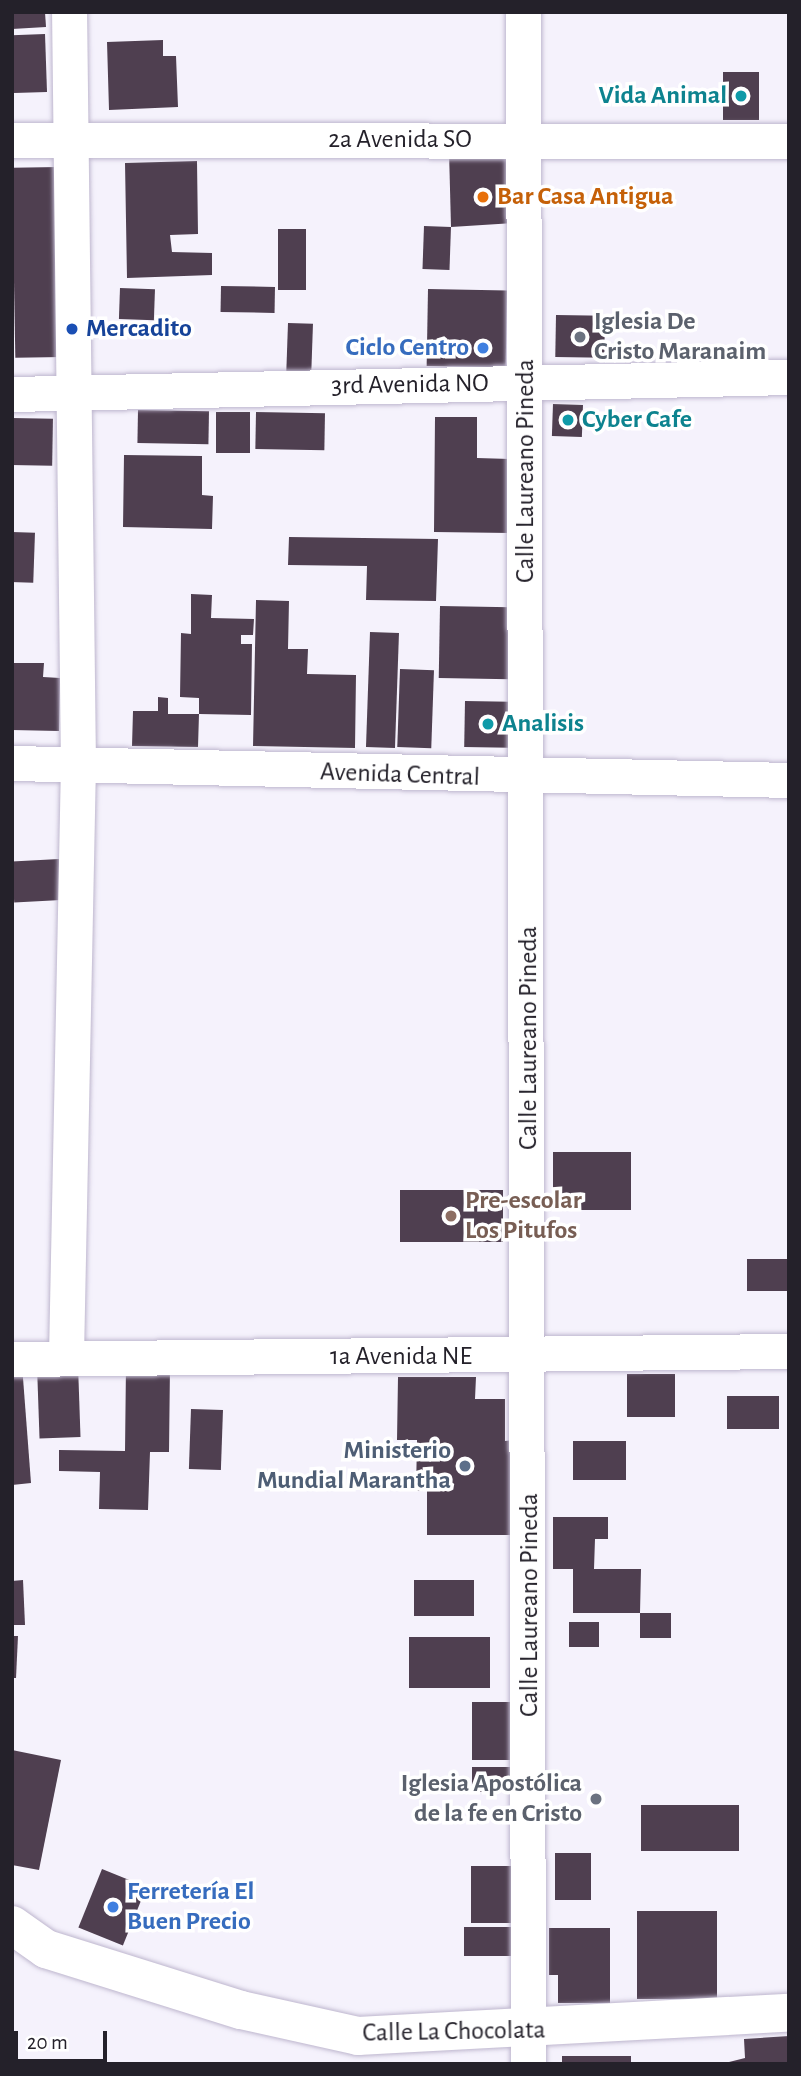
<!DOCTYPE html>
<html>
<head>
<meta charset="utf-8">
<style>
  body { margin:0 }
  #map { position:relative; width:801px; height:2076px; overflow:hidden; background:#f5f2fc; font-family:"Alegreya Sans",sans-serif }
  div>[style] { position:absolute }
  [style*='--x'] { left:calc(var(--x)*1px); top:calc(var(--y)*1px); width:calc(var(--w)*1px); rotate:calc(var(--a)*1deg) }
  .building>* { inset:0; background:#4f3f50; transform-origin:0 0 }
  .roads { filter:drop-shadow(0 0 2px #beb6ce) drop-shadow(0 0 2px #beb6ce) }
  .minor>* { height:35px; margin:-17.5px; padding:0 17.5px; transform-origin:17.5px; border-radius:17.5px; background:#fff }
  .tertiary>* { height:38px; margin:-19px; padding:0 19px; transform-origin:19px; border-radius:19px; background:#fff }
  .dots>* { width:19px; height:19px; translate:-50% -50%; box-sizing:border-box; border:4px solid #fff; border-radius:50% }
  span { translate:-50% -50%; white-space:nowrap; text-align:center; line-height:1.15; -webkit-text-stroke:7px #fff; paint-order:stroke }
  .culture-label { font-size:26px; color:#0d838f; font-weight:700 }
  .right { translate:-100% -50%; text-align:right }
  .left { translate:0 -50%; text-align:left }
  .street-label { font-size:26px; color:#24212a }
  .food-label { font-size:26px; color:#c56008; font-weight:700 }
  .worship-label { font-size:26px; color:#5b616d; font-weight:700 }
  .transit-label { font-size:26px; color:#164399; font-weight:700 }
  .shop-label { font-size:26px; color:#366cbe; font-weight:700 }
  .education-label { font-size:26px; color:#785e54; font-weight:700 }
  .service-label { font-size:26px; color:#4e5e75; font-weight:700 }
  .frame { position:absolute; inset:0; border:14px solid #24212a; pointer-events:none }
  .scale { position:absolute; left:14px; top:2031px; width:93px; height:32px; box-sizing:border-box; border:4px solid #24212a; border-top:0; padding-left:9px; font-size:21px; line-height:24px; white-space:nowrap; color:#24212a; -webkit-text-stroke:5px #fff; paint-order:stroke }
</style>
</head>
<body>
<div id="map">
  <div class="building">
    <i style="clip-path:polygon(12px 12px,45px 12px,46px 27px,12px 29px)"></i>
    <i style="left:45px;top:34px;width:58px;height:33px;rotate:88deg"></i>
    <i style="clip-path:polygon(163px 40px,163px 56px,176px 56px,178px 107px,109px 110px,107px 42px)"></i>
    <i style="left:723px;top:72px;width:36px;height:48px"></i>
    <i style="clip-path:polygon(498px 150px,515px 170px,516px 223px,451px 227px,449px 151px)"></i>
    <i style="clip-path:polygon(197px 161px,198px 234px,170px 235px,172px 252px,212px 253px,212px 275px,127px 278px,125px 163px)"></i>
    <i style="left:59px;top:167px;width:190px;height:47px;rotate:89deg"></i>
    <i style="left:424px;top:226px;width:27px;height:43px;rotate:2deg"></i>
    <i style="left:278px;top:229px;width:28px;height:61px"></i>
    <i style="left:221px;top:286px;width:54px;height:26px;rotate:1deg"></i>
    <i style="left:120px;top:288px;width:35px;height:31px;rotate:2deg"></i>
    <i style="left:428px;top:289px;width:79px;height:77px;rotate:1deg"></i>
    <i style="left:556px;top:315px;width:49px;height:42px;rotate:1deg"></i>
    <i style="left:288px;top:323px;width:25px;height:54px;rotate:2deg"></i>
    <i style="left:553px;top:404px;width:30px;height:32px;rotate:2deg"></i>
    <i style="left:138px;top:410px;width:71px;height:33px;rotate:1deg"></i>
    <i style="left:216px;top:412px;width:34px;height:41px"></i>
    <i style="left:256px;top:412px;width:69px;height:37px;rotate:1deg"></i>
    <i style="clip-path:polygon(435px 417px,477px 417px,477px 458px,511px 459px,510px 533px,434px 532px)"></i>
    <i style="left:12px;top:418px;width:41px;height:47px;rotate:1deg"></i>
    <i style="clip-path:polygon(124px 455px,202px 456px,202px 495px,213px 496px,212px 529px,123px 527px)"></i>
    <i style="left:12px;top:532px;width:23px;height:50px;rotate:2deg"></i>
    <i style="clip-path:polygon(289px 537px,438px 539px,436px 601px,366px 600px,367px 566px,288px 565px)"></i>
    <i style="clip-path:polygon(191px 594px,212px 595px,211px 618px,254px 619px,253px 635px,241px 635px,241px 644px,252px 644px,251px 715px,199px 714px,199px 698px,180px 697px,181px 633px,191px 634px)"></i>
    <i style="clip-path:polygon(256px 600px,289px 601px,288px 649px,308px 649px,307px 674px,356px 675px,355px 748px,253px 746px)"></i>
    <i style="left:440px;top:606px;width:72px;height:72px;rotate:1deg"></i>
    <i style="left:370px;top:632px;width:29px;height:115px;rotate:2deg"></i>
    <i style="clip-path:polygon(13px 663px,44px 663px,43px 677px,60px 678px,59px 731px,12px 730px)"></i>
    <i style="left:400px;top:669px;width:34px;height:78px;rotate:2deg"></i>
    <i style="clip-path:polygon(158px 697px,168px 698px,168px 714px,199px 714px,198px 747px,132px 746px,133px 711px,158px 711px)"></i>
    <i style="left:465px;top:701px;width:48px;height:46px;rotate:1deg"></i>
    <i style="left:59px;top:859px;width:41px;height:47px;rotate:87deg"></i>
    <i style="left:553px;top:1152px;width:78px;height:58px"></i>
    <i style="left:400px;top:1190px;width:103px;height:52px"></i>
    <i style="left:747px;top:1259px;width:42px;height:32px"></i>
    <i style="clip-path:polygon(22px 1365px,31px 1483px,12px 1485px,12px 1366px)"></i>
    <i style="left:78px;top:1365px;width:72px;height:41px;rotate:88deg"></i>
    <i style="clip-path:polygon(126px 1365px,170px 1366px,169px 1452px,150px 1452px,148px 1510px,99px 1509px,100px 1472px,59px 1471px,59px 1450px,125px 1451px)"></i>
    <i style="left:627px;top:1374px;width:48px;height:43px"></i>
    <i style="clip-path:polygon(398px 1377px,476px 1377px,475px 1399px,505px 1399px,505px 1441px,513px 1440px,513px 1535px,427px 1535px,427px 1491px,416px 1491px,417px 1440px,397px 1440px)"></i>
    <i style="left:727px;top:1396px;width:52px;height:33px"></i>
    <i style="left:191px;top:1409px;width:32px;height:60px;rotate:2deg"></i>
    <i style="left:573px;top:1441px;width:53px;height:39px"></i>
    <i style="clip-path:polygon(553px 1517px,608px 1517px,608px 1539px,595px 1539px,594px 1569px,641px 1569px,640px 1613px,671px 1613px,671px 1638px,640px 1638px,640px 1613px,573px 1613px,573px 1569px,553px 1569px)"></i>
    <i style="clip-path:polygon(23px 1580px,25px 1625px,12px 1625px,12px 1581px)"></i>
    <i style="left:414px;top:1580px;width:60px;height:36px"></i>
    <i style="left:569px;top:1622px;width:30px;height:25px"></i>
    <i style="clip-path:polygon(12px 1636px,18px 1636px,16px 1678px,12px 1678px)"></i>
    <i style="left:409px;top:1637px;width:81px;height:51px"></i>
    <i style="left:472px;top:1702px;width:47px;height:58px"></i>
    <i style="clip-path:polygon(12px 1750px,61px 1760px,39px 1870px,12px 1865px)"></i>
    <i style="left:472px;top:1767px;width:43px;height:25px"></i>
    <i style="left:641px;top:1805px;width:98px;height:46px"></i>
    <i style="left:555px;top:1853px;width:36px;height:47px"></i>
    <i style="left:471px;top:1866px;width:44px;height:57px"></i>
    <i style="left:102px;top:1869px;width:48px;height:63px;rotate:22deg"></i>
    <i style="left:637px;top:1911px;width:80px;height:88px"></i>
    <i style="left:464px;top:1927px;width:52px;height:29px"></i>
    <i style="clip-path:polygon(549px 1928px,610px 1928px,610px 2003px,558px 2003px,558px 1975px,549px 1975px)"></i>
    <i style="clip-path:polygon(789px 2036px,789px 2064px,721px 2064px,745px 2058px,744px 2039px)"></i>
    <i style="left:562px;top:2056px;width:69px;height:8px"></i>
  </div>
  <div class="roads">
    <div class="minor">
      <i style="--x:523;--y:12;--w:2052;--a:89.86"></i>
      <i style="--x:12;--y:140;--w:777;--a:0.07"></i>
      <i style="--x:12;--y:394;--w:777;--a:-1.25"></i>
      <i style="--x:12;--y:763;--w:777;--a:1.25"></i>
      <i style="--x:66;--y:1356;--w:591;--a:-88.84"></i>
      <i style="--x:78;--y:765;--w:753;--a:-90.68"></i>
      <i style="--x:12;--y:1359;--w:777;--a:-0.59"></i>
    </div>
    <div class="tertiary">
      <i style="--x:12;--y:1925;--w:42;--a:35.2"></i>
      <i style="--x:46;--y:1949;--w:204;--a:17.4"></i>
      <i style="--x:241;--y:2010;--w:120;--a:12.5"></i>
      <i style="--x:358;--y:2036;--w:432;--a:-3.1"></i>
    </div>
  </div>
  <div class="dots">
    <i style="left:741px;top:96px;background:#0f9aa8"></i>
    <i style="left:483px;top:197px;background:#e8710a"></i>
    <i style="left:72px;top:329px;background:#1a4fb4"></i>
    <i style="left:580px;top:337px;background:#6b7280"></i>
    <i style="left:483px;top:348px;background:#3f7fe0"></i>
    <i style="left:568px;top:420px;background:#0f9aa8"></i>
    <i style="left:488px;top:724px;background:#0f9aa8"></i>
    <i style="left:451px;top:1216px;background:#8d6e63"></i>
    <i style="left:465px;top:1466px;background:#5c6f8a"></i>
    <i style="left:596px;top:1799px;background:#6b7280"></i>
    <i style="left:113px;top:1907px;background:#3f7fe0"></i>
  </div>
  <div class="culture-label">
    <span class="right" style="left:727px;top:96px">Vida Animal</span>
    <span class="left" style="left:582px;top:420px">Cyber Cafe</span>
    <span class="left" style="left:502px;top:724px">Analisis</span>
  </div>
  <div class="street-label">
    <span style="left:400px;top:140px">2a Avenida SO</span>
    <span style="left:410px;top:385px;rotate:-1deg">3rd Avenida NO</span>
    <span style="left:526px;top:471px;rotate:-90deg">Calle Laureano Pineda</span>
    <span style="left:400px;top:775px;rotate:2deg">Avenida Central</span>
    <span style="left:529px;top:1038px;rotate:-90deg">Calle Laureano Pineda</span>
    <span style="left:401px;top:1357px">1a Avenida NE</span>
    <span style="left:530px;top:1605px;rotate:-90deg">Calle Laureano Pineda</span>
    <span style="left:454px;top:2032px;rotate:-1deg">Calle La Chocolata</span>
  </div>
  <div class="food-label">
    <span class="left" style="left:497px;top:197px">Bar Casa Antigua</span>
  </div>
  <div class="worship-label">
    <span class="left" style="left:594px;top:337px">Iglesia De<br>Cristo Maranaim</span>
    <span class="right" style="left:582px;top:1799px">Iglesia Apostólica<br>de la fe en Cristo</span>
  </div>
  <div class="transit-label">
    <span class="left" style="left:86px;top:329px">Mercadito</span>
  </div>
  <div class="shop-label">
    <span class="right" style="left:469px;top:348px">Ciclo Centro</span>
    <span class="left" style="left:127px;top:1907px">Ferretería El<br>Buen Precio</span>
  </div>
  <div class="education-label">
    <span class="left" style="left:465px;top:1216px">Pre-escolar<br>Los Pitufos</span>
  </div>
  <div class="service-label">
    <span class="right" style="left:451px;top:1466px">Ministerio<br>Mundial Marantha</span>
  </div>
  <div class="frame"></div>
  <div class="scale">20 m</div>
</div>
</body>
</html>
